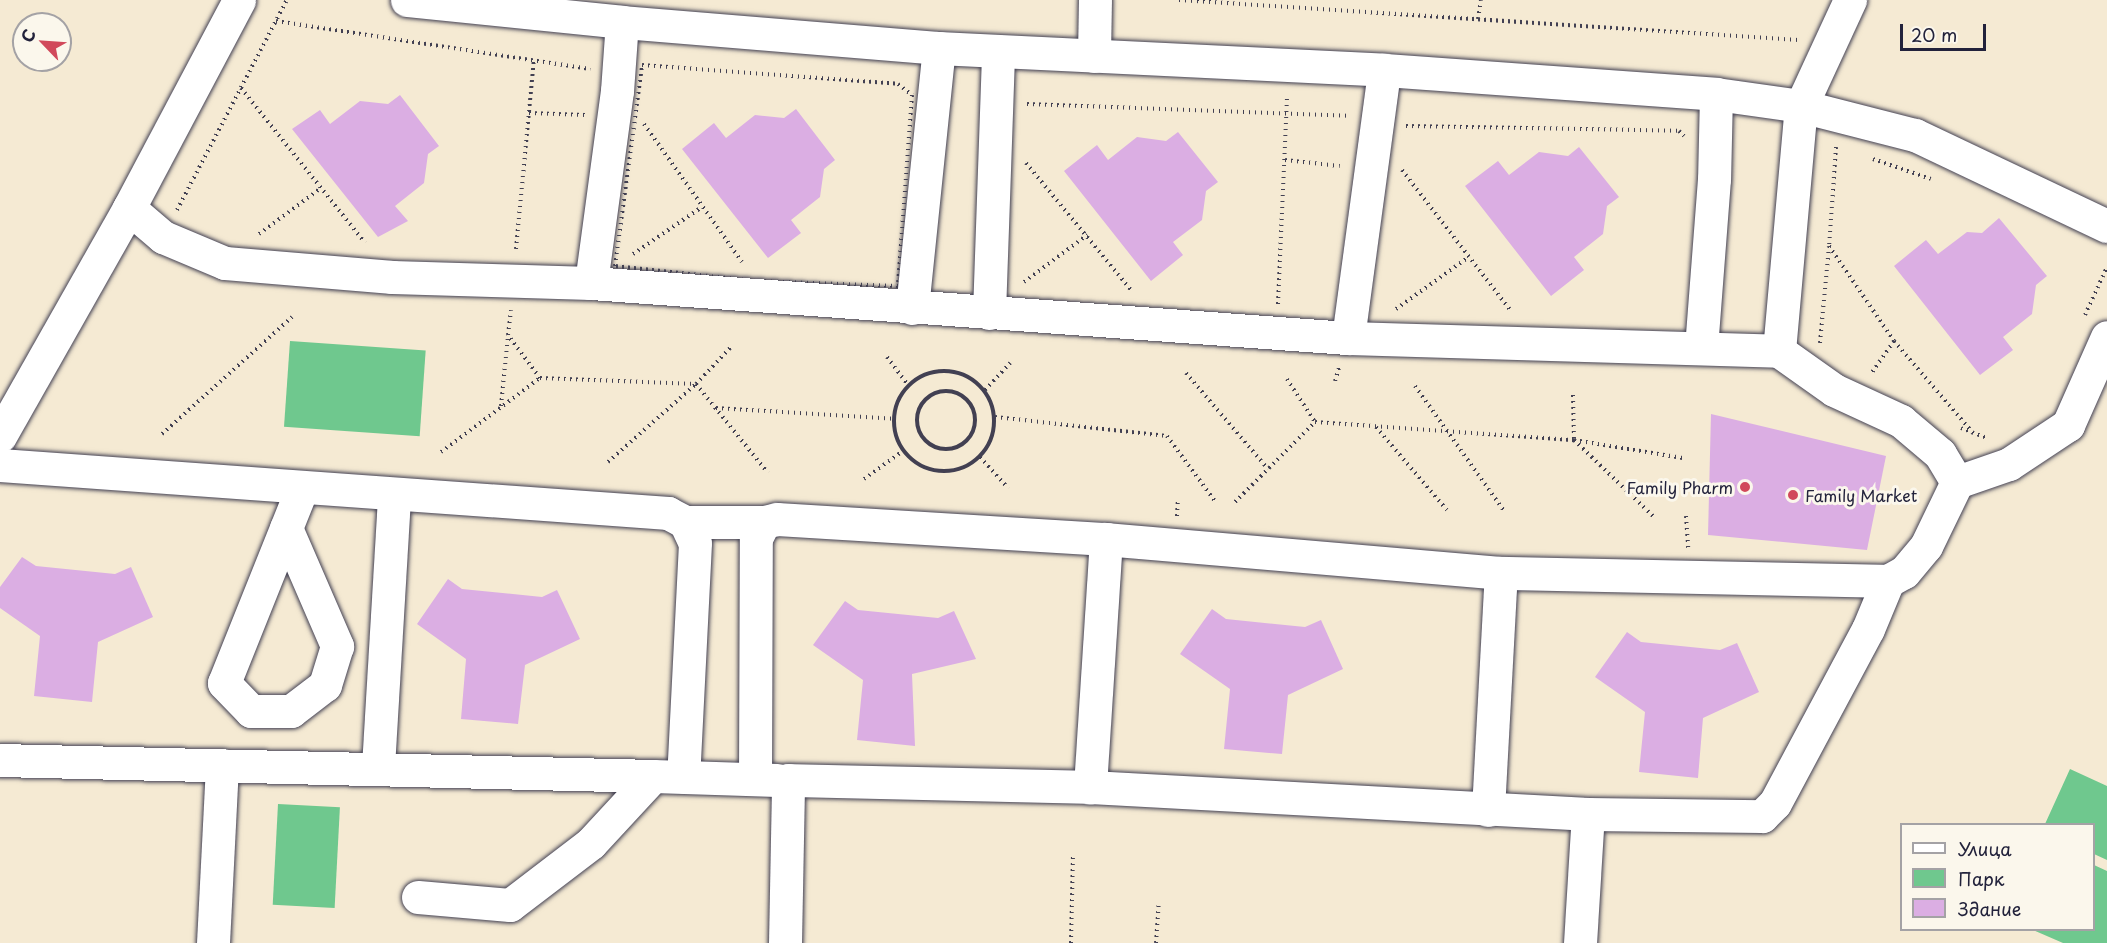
<!DOCTYPE html>
<html>
<head>
<meta charset="utf-8">
<style>
  body { margin:0 }
  #map { position:relative; width:2107px; height:943px; overflow:hidden; background:#f5ead3; font-family:"Playpen Sans",sans-serif }
  div>[style] { position:absolute }
  [style*='--x'] { left:calc(var(--x)*1px); top:calc(var(--y)*1px); width:calc(var(--w)*1px); rotate:calc(var(--a)*1deg) }
  .green>* { inset:0; background:#6fc88e; transform-origin:0 0 }
  .building>* { inset:0; background:#dbaee3 }
  .path>* { height:4px; margin-top:-2px; transform-origin:0; background:repeating-linear-gradient(90deg,#424052 0 1.5px,transparent 0 6px) }
  .path>.ring { margin:-2px; padding:0; box-sizing:content-box; background:none; border:4px solid #424052; border-radius:50% }
  .roads { filter:drop-shadow(0 0 2px #424052) drop-shadow(0 0 2px #424052) }
  .minor>* { height:33px; margin:-16.5px; padding:0 16.5px; transform-origin:16.5px; border-radius:16.5px; background:#fff }
  .dots>* { width:16px; height:16px; translate:-50% -50%; box-sizing:border-box; border:3px solid #fbf7ec; border-radius:50% }
  span { translate:-50% -50%; white-space:nowrap; text-align:center; line-height:1.15; -webkit-text-stroke:6px #fbf7ec; paint-order:stroke }
  .poi-label { font-size:16px; color:#22223b }
  .right { translate:-100% -50%; text-align:right }
  .left { translate:0 -50%; text-align:left }
  .legend { position:absolute; left:1900px; top:823px; width:195px; height:108px; box-sizing:border-box; background:#fbf7ec; border:2px solid #a4a2a5; margin:0; padding:8px 10px; list-style:none; font-size:18px; color:#22223b }
  .legend li { display:flex; align-items:center; gap:12px; height:30px }
  .legend b { width:30px; border:2px solid #a4a2a5 }
  .north { position:absolute; left:12px; top:12px; width:60px; height:60px; box-sizing:border-box; background:#fbf7ec; border:2px solid #a4a2a5; border-radius:50%; rotate:295deg; font-size:16px; font-weight:700; line-height:24px; text-align:center; color:#22223b }
  .north::after { content:''; display:block; margin:auto; width:21px; height:27px; background:#d1495b; clip-path:polygon(50% 0,100% 100%,50% 72%,0 100%) }
  .scale { position:absolute; left:1900px; top:24px; width:86px; height:27px; box-sizing:border-box; border:3px solid #22223b; border-top:0; padding-left:8px; font-size:18px; line-height:21px; white-space:nowrap; color:#22223b; -webkit-text-stroke:4px #fbf7ec; paint-order:stroke }
</style>
</head>
<body>
<div id="map">
  <div class="green">
    <i style="left:290px;top:341px;width:136px;height:86px;rotate:4deg"></i>
    <i style="clip-path:polygon(2070px 769px,2107px 786px,2107px 860px,2094px 854px,2094px 824px,2045px 824px)"></i>
    <i style="left:278px;top:804px;width:62px;height:101px;rotate:3deg"></i>
    <i style="clip-path:polygon(2094px 865px,2107px 871px,2107px 943px,2063px 943px,2033px 930px,2094px 930px)"></i>
  </div>
  <div class="building">
    <i style="clip-path:polygon(400px 95px,439px 146px,428px 154px,424px 183px,395px 206px,408px 221px,378px 237px,292px 129px,320px 110px,330px 124px,360px 101px,388px 104px)"></i>
    <i style="clip-path:polygon(796px 109px,835px 160px,824px 169px,820px 197px,791px 220px,801px 233px,768px 258px,682px 149px,714px 123px,726px 138px,755px 115px,784px 118px)"></i>
    <i style="clip-path:polygon(1178px 132px,1218px 182px,1206px 191px,1202px 220px,1173px 242px,1183px 255px,1151px 281px,1064px 171px,1097px 145px,1108px 160px,1137px 137px,1166px 141px)"></i>
    <i style="clip-path:polygon(1579px 147px,1619px 197px,1607px 206px,1603px 234px,1574px 257px,1584px 270px,1551px 296px,1465px 186px,1498px 161px,1509px 175px,1539px 152px,1568px 156px)"></i>
    <i style="clip-path:polygon(1999px 218px,2047px 276px,2036px 285px,2032px 314px,2003px 337px,2013px 350px,1980px 375px,1894px 266px,1926px 240px,1938px 254px,1967px 232px,1982px 233px)"></i>
    <i style="clip-path:polygon(1711px 414px,1886px 456px,1867px 550px,1708px 535px)"></i>
    <i style="clip-path:polygon(22px 557px,36px 566px,115px 574px,131px 567px,153px 617px,98px 642px,92px 702px,34px 696px,40px 636px,0 608px,0 587px)"></i>
    <i style="clip-path:polygon(448px 579px,462px 589px,542px 597px,557px 590px,580px 639px,525px 665px,518px 724px,461px 719px,466px 659px,417px 624px)"></i>
    <i style="clip-path:polygon(845px 601px,858px 610px,938px 618px,954px 611px,976px 659px,912px 674px,915px 746px,857px 740px,863px 680px,813px 645px)"></i>
    <i style="clip-path:polygon(1212px 609px,1226px 619px,1305px 627px,1321px 620px,1343px 669px,1288px 695px,1282px 754px,1224px 749px,1230px 689px,1180px 654px)"></i>
    <i style="clip-path:polygon(1627px 632px,1641px 642px,1720px 650px,1737px 643px,1759px 692px,1703px 718px,1698px 778px,1639px 772px,1645px 712px,1595px 677px)"></i>
  </div>
  <div class="path">
    <i style="--x:1179;--y:0;--w:621;--a:3.69"></i>
    <i style="--x:1478;--y:19;--w:19;--a:-81"></i>
    <i style="--x:276;--y:21;--w:318;--a:8.7"></i>
    <i style="--x:642;--y:65;--w:257;--a:4.2"></i>
    <i style="--x:898;--y:84;--w:18;--a:38"></i>
    <i style="--x:912;--y:95;--w:192;--a:94.2"></i>
    <i style="--x:898;--y:286;--w:143;--a:-178"></i>
    <i style="--x:755;--y:281;--w:141;--a:-173.9"></i>
    <i style="--x:615;--y:266;--w:203;--a:-82.3"></i>
    <i style="--x:241;--y:88;--w:198;--a:51.3"></i>
    <i style="--x:1027;--y:104;--w:322;--a:2.1"></i>
    <i style="--x:529;--y:113;--w:56;--a:2"></i>
    <i style="--x:644;--y:124;--w:169;--a:54.6"></i>
    <i style="--x:1406;--y:126;--w:273;--a:1"></i>
    <i style="--x:1679;--y:131;--w:7;--a:45"></i>
    <i style="--x:1836;--y:147;--w:99;--a:94"></i>
    <i style="--x:1829;--y:246;--w:115;--a:55.6"></i>
    <i style="--x:1894;--y:341;--w:39;--a:125"></i>
    <i style="--x:1873;--y:159;--w:61;--a:19"></i>
    <i style="--x:1285;--y:160;--w:55;--a:6.2"></i>
    <i style="--x:1026;--y:163;--w:166;--a:50.4"></i>
    <i style="--x:1402;--y:170;--w:178;--a:52.3"></i>
    <i style="--x:177;--y:210;--w:237;--a:-62.4"></i>
    <i style="--x:259;--y:234;--w:77;--a:-36.6"></i>
    <i style="--x:516;--y:249;--w:191;--a:-84.6"></i>
    <i style="--x:633;--y:254;--w:83;--a:-34.3"></i>
    <i style="--x:1024;--y:282;--w:79;--a:-36.7"></i>
    <i style="--x:1278;--y:304;--w:208;--a:-87.5"></i>
    <i style="--x:1396;--y:309;--w:90;--a:-35.5"></i>
    <i style="--x:2085;--y:315;--w:53;--a:-65.4"></i>
    <i style="--x:1894;--y:341;--w:123;--a:49.3"></i>
    <i style="--x:1820;--y:343;--w:97;--a:-84.7"></i>
    <i style="--x:887;--y:357;--w:35;--a:53"></i>
    <i class="ring" style="left:894px;top:371px;width:96px;height:96px"></i>
    <i style="--x:1186;--y:373;--w:126;--a:49.5"></i>
    <i style="--x:540;--y:378;--w:156;--a:2.2"></i>
    <i style="--x:696;--y:384;--w:114;--a:51"></i>
    <i style="--x:1287;--y:379;--w:51;--a:56.9"></i>
    <i style="--x:1335;--y:381;--w:14;--a:-73"></i>
    <i style="--x:1415;--y:386;--w:155;--a:54.5"></i>
    <i style="--x:985;--y:390;--w:37;--a:-47"></i>
    <i class="ring" style="left:917px;top:391px;width:54px;height:54px"></i>
    <i style="--x:1573;--y:395;--w:45;--a:88.7"></i>
    <i style="--x:1574;--y:440;--w:110;--a:9.4"></i>
    <i style="--x:501;--y:406;--w:70;--a:-84.3"></i>
    <i style="--x:716;--y:408;--w:178;--a:3.5"></i>
    <i style="--x:995;--y:417;--w:173;--a:6.3"></i>
    <i style="--x:1167;--y:436;--w:81;--a:53.6"></i>
    <i style="--x:1376;--y:427;--w:109;--a:49.5"></i>
    <i style="--x:1961;--y:428;--w:28;--a:21"></i>
    <i style="--x:162;--y:434;--w:175;--a:-42"></i>
    <i style="--x:441;--y:452;--w:124;--a:-36.8"></i>
    <i style="--x:540;--y:378;--w:54;--a:-126.7"></i>
    <i style="--x:508;--y:335;--w:25;--a:-83"></i>
    <i style="--x:980;--y:457;--w:42;--a:47.9"></i>
    <i style="--x:608;--y:462;--w:118;--a:-41.6"></i>
    <i style="--x:696;--y:384;--w:50;--a:-46.6"></i>
    <i style="--x:864;--y:479;--w:48;--a:-35.7"></i>
    <i style="--x:1235;--y:502;--w:113;--a:-45"></i>
    <i style="--x:1315;--y:422;--w:260;--a:4"></i>
    <i style="--x:1574;--y:440;--w:111;--a:43.9"></i>
    <i style="--x:1177;--y:516;--w:17;--a:-87"></i>
    <i style="--x:1686;--y:516;--w:32;--a:86"></i>
    <i style="--x:1071;--y:943;--w:88;--a:-88.7"></i>
    <i style="--x:1156;--y:943;--w:39;--a:-86"></i>
  </div>
  <div class="roads">
    <div class="minor">
      <i style="--x:407;--y:0;--w:216;--a:5.8"></i>
      <i style="--x:1094;--y:56;--w:56;--a:-89"></i>
      <i style="--x:1716;--y:94;--w:86;--a:8"></i>
      <i style="--x:1801;--y:106;--w:118;--a:14.3"></i>
      <i style="--x:1915;--y:135;--w:212;--a:25.4"></i>
      <i style="--x:129;--y:208;--w:45;--a:40.5"></i>
      <i style="--x:163;--y:237;--w:67;--a:22.8"></i>
      <i style="--x:225;--y:263;--w:168;--a:4.8"></i>
      <i style="--x:392;--y:277;--w:199;--a:1.7"></i>
      <i style="--x:591;--y:283;--w:759;--a:4.16"></i>
      <i style="--x:1348;--y:338;--w:431;--a:1.7"></i>
      <i style="--x:1779;--y:351;--w:67;--a:35.3"></i>
      <i style="--x:1834;--y:390;--w:74;--a:24.8"></i>
      <i style="--x:1901;--y:421;--w:51;--a:40.2"></i>
      <i style="--x:1940;--y:454;--w:33;--a:59"></i>
      <i style="--x:1957;--y:482;--w:71;--a:115.8"></i>
      <i style="--x:1926;--y:546;--w:34;--a:130"></i>
      <i style="--x:1904;--y:572;--w:18;--a:151"></i>
      <i style="--x:591;--y:283;--w:194;--a:-82.3"></i>
      <i style="--x:617;--y:91;--w:69;--a:-85.9"></i>
      <i style="--x:622;--y:22;--w:318;--a:4.7"></i>
      <i style="--x:939;--y:48;--w:446;--a:2.8"></i>
      <i style="--x:1384;--y:70;--w:333;--a:4.1"></i>
      <i style="--x:1716;--y:94;--w:85;--a:91.3"></i>
      <i style="--x:1714;--y:179;--w:169;--a:94.4"></i>
      <i style="--x:912;--y:308;--w:261;--a:-84.1"></i>
      <i style="--x:989;--y:313;--w:262;--a:-88"></i>
      <i style="--x:1348;--y:338;--w:270;--a:-82.3"></i>
      <i style="--x:1779;--y:351;--w:246;--a:-84.9"></i>
      <i style="--x:1801;--y:106;--w:117;--a:-65.2"></i>
      <i style="--x:0;--y:436;--w:262;--a:-60.5"></i>
      <i style="--x:129;--y:208;--w:235;--a:-62.1"></i>
      <i style="--x:0;--y:465;--w:670;--a:4.11"></i>
      <i style="--x:668;--y:513;--w:19;--a:28"></i>
      <i style="--x:685;--y:522;--w:23;--a:65"></i>
      <i style="--x:695;--y:543;--w:234;--a:92.9"></i>
      <i style="--x:1957;--y:482;--w:55;--a:-19.1"></i>
      <i style="--x:2009;--y:464;--w:71;--a:-33.5"></i>
      <i style="--x:2068;--y:425;--w:96;--a:-66.1"></i>
      <i style="--x:685;--y:522;--w:79;--a:0"></i>
      <i style="--x:286;--y:528;--w:129;--a:66.6"></i>
      <i style="--x:337;--y:646;--w:41;--a:107.1"></i>
      <i style="--x:325;--y:685;--w:43;--a:142.6"></i>
      <i style="--x:291;--y:711;--w:40;--a:180"></i>
      <i style="--x:251;--y:711;--w:39;--a:-134"></i>
      <i style="--x:224;--y:683;--w:210;--a:-68.2"></i>
      <i style="--x:0;--y:760;--w:653;--a:1.4"></i>
      <i style="--x:378;--y:767;--w:273;--a:-86.6"></i>
      <i style="--x:755;--y:779;--w:241;--a:-89.8"></i>
      <i style="--x:756;--y:538;--w:18;--a:-63"></i>
      <i style="--x:764;--y:522;--w:13;--a:-13"></i>
      <i style="--x:777;--y:519;--w:330;--a:3.5"></i>
      <i style="--x:1106;--y:539;--w:249;--a:93.7"></i>
      <i style="--x:1488;--y:810;--w:237;--a:-86.9"></i>
      <i style="--x:418;--y:897;--w:92;--a:5"></i>
      <i style="--x:510;--y:905;--w:102;--a:-37.4"></i>
      <i style="--x:591;--y:843;--w:91;--a:-47.2"></i>
      <i style="--x:653;--y:776;--w:124;--a:1.8"></i>
      <i style="--x:213;--y:943;--w:178;--a:-87.1"></i>
      <i style="--x:785;--y:943;--w:163;--a:-88.9"></i>
      <i style="--x:788;--y:780;--w:302;--a:1.3"></i>
      <i style="--x:1090;--y:787;--w:499;--a:3.1"></i>
      <i style="--x:1588;--y:814;--w:174;--a:0.7"></i>
      <i style="--x:1762;--y:816;--w:18;--a:-45"></i>
      <i style="--x:1775;--y:803;--w:197;--a:-61.9"></i>
      <i style="--x:1868;--y:629;--w:52;--a:-67.4"></i>
      <i style="--x:1888;--y:581;--w:387;--a:-178.8"></i>
      <i style="--x:1501;--y:573;--w:396;--a:-175.1"></i>
      <i style="--x:1580;--y:943;--w:129;--a:-86.5"></i>
    </div>
  </div>
  <div class="dots">
    <i style="left:1745px;top:487px;background:#d1495b"></i>
    <i style="left:1793px;top:495px;background:#d1495b"></i>
  </div>
  <div class="poi-label">
    <span class="right" style="left:1733px;top:487px">Family Pharm</span>
    <span class="left" style="left:1805px;top:495px">Family Market</span>
  </div>
  <ul class="legend">
  <li><b style="height:8px;background:#fff"></b>Улица</li>
  <li><b style="height:16px;background:#6fc88e"></b>Парк</li>
  <li><b style="height:16px;background:#dbaee3"></b>Здание</li>
  </ul>
  <div class="north">С</div>
  <div class="scale">20 m</div>
</div>
</body>
</html>
